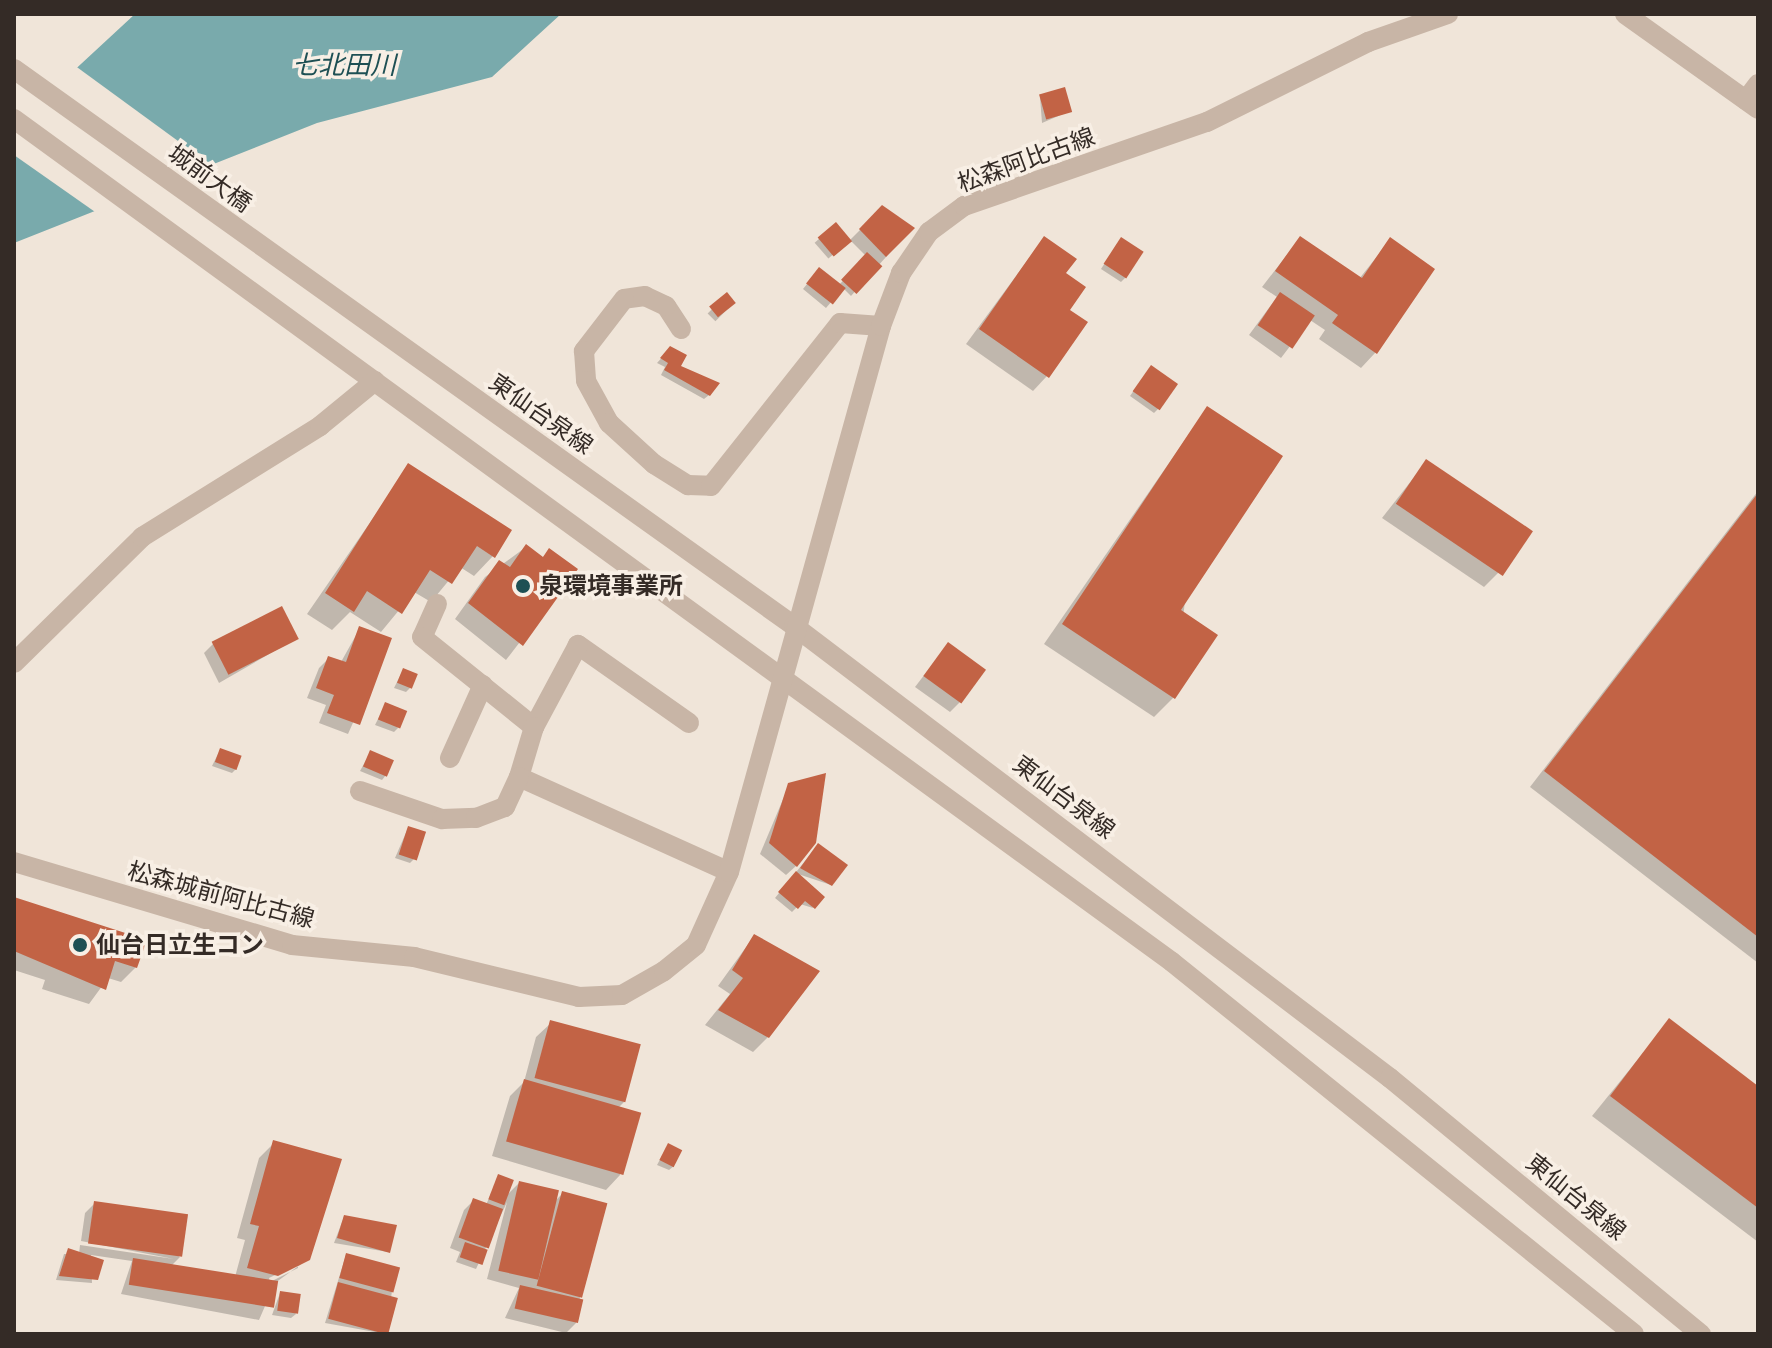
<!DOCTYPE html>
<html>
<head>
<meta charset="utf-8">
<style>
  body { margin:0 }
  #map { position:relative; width:1772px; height:1348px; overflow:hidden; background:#f0e5d9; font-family:"Titillium Web","Noto Sans JP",sans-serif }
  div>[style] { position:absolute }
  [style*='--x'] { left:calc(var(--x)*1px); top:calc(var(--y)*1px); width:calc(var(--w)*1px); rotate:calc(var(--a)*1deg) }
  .water>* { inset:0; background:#79aaac }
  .pier>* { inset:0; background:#f0e5d9 }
  .shadow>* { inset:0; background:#0003; transform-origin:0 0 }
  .building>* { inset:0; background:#c26345; transform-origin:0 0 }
  .minor>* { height:20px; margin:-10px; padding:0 10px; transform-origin:10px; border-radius:10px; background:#c8b5a6 }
  .dots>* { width:22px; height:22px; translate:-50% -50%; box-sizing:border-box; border:4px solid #f8efe5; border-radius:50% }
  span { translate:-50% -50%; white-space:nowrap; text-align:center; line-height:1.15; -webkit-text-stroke:7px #f8efe5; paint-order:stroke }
  .street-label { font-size:24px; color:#342b26 }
  .poi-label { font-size:24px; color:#342b26; font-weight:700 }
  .left { translate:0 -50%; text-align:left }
  .water-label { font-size:26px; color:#1e5054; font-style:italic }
  .frame { position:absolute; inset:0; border:16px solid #342b26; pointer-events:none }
</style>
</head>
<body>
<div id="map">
  <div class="water">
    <i style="clip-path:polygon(135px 14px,561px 14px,492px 77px,317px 123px,14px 243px,14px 126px)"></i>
  </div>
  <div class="pier">
    <i style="clip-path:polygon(74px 65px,215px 168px,98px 214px,14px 155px,14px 120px)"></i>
  </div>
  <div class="shadow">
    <i style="clip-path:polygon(1040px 97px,1070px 111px,1042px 123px)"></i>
    <i style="clip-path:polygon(882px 208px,912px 228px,851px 296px,843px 288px,826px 308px,803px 289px,815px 274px,839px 285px,866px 256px,850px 240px)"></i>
    <i style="left:835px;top:225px;width:21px;height:27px;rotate:49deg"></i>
    <i style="clip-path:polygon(1044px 238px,1063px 274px,1067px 310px,1047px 376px,1033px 391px,966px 344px)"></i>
    <i style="clip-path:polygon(1300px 238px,1359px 279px,1390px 240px,1375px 353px,1361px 368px,1319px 339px,1325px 330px,1310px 320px,1281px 358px,1249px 335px,1277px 297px,1262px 287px)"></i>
    <i style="clip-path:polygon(1117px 244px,1125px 278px,1121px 282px,1101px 269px)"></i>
    <i style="left:726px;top:295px;width:11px;height:26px;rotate:45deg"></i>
    <i style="clip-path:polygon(666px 353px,709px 395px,704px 399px,661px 375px,665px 367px,657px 363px)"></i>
    <i style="clip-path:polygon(1147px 372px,1158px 409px,1154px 413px,1130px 396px)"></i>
    <i style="clip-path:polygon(1207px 408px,1174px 697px,1154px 717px,1044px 644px)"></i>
    <i style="clip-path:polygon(1426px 462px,1499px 572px,1484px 587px,1382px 518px)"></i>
    <i style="clip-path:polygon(409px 466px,493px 556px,474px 576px,460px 567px,431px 602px,414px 592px,381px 632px,350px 612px,332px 630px,307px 614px)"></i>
    <i style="clip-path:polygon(1758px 491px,1758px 963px,1530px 787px)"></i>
    <i style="clip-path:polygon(526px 547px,542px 558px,549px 551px,575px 570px,506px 660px,455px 619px,485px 577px)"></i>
    <i style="clip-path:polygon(360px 628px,390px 639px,348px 734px,319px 723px,326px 705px,307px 698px,319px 668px,329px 658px,341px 662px)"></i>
    <i style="clip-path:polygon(297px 638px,219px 683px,204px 653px,213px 644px)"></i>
    <i style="clip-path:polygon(948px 644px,960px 702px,950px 712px,915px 687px)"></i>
    <i style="clip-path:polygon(403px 670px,410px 688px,406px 692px,394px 688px)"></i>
    <i style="clip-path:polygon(385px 705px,398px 728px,394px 732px,375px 725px)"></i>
    <i style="clip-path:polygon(220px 750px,236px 769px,232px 773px,212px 766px)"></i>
    <i style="clip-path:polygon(370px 753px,386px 775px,382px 780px,360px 771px)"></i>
    <i style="clip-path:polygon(789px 785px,796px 866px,786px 875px,760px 854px)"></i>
    <i style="clip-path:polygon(408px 828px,415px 858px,410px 863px,395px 858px)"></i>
    <i style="clip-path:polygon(814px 850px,831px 885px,798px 874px,813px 908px,800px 904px,792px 912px,775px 898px)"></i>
    <i style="clip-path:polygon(14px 899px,136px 967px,121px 982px,108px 978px,89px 1004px,42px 989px,45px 980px,14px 970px)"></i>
    <i style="clip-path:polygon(754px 936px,768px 1037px,753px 1052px,705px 1025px,730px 994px,718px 986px)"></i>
    <i style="clip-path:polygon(1669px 1021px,1758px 1088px,1758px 1242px,1592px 1116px)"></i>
    <i style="clip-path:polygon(551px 1023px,624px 1102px,618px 1108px,620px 1175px,606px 1190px,492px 1156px,510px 1096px,524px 1082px,536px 1037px)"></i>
    <i style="clip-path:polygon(evenodd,274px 1143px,308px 1259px,275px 1283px,259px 1320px,121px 1294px,132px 1261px,91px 1255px,92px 1283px,56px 1280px,64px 1254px,79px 1254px,80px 1245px,174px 1259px,81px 1241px,85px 1213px,95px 1203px,180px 1257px,171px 1266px,235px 1277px,245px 1240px,237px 1238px,259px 1158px,274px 1143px,298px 1264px,298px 1268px,270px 1282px,269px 1278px,298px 1264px)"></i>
    <i style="clip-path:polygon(668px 1145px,674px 1166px,669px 1170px,657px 1165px)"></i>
    <i style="clip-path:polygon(498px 1177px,508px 1194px,519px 1183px,554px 1202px,563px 1193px,580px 1297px,576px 1323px,566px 1333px,505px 1318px,519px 1288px,487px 1279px,507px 1202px,476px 1269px,456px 1262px,460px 1252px,450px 1248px,464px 1210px,474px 1200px,486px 1205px)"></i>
    <i style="clip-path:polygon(344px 1217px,388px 1252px,334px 1243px)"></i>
    <i style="clip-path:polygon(346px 1255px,392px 1291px,386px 1334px,325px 1323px)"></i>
    <i style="clip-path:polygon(280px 1293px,296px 1314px,291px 1318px,272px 1315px)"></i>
  </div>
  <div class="building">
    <i style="left:1065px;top:87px;width:26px;height:27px;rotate:74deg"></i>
    <i style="clip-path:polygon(882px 205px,915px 228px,886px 257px,859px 229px)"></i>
    <i style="left:836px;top:222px;width:25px;height:24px;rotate:50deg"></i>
    <i style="clip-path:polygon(1044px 236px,1077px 259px,1066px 273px,1086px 287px,1070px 310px,1088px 322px,1049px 378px,979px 329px)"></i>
    <i style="clip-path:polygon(1300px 236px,1362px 278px,1390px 237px,1435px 269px,1377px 354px,1332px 323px,1338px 315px,1275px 271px)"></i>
    <i style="left:1121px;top:237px;width:27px;height:32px;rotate:33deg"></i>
    <i style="left:867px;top:252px;width:21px;height:38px;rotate:43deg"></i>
    <i style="left:819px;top:267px;width:34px;height:21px;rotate:38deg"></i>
    <i style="left:727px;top:292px;width:14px;height:23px;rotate:51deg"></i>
    <i style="left:1280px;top:292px;width:42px;height:40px;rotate:34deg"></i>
    <i style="clip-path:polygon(670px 346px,687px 355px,681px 366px,720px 383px,710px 396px,664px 370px,668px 363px,660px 358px)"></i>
    <i style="left:1151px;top:365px;width:33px;height:32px;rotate:35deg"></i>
    <i style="clip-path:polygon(1207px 406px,1283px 456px,1181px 610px,1218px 635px,1175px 699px,1062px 624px)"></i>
    <i style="left:1426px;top:459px;width:129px;height:54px;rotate:34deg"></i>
    <i style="clip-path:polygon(408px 463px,512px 530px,495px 558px,477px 546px,452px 584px,430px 570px,402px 614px,367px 591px,354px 612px,325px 593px)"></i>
    <i style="clip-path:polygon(1758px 493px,1758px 937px,1544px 771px)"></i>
    <i style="clip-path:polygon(526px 544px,543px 557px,549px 548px,578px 569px,523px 646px,468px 603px,499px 560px,510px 567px)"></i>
    <i style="left:282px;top:606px;width:37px;height:79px;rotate:63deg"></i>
    <i style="clip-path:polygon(359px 626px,392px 638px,360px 725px,327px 713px,334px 695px,316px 688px,328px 656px,346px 662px)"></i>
    <i style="left:948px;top:642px;width:47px;height:42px;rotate:36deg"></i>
    <i style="left:403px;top:668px;width:16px;height:16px;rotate:22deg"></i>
    <i style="left:385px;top:702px;width:24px;height:19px;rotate:22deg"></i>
    <i style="left:220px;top:748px;width:23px;height:15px;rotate:20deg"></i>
    <i style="left:370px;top:750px;width:26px;height:18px;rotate:23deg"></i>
    <i style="clip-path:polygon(826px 773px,816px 843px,797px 867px,769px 843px,788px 783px)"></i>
    <i style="left:408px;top:826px;width:19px;height:30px;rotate:18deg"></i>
    <i style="clip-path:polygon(818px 843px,848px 865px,832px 886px,800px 868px)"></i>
    <i style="clip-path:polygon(796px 871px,825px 897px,815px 909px,805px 901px,798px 909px,778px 892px)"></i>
    <i style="clip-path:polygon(14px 897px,147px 940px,137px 968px,115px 961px,106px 990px,14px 951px)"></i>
    <i style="clip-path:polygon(754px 934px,820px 971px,769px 1038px,718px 1010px,743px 978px,732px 970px)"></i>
    <i style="clip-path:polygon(1669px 1018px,1758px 1086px,1758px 1208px,1610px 1096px)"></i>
    <i style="left:550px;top:1020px;width:94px;height:60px;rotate:15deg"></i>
    <i style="left:524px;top:1079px;width:122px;height:65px;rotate:16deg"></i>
    <i style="clip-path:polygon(273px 1140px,342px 1159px,310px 1260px,278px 1276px,247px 1268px,259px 1226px,250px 1224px)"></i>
    <i style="left:668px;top:1143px;width:16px;height:19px;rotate:27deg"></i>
    <i style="left:498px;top:1174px;width:17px;height:27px;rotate:21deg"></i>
    <i style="left:519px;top:1181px;width:41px;height:92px;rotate:13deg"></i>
    <i style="left:562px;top:1191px;width:47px;height:98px;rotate:15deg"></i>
    <i style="left:473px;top:1198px;width:32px;height:42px;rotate:20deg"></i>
    <i style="left:94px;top:1201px;width:95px;height:43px;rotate:8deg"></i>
    <i style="clip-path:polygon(344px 1215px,397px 1225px,390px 1253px,337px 1238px)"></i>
    <i style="left:465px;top:1242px;width:24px;height:16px;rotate:19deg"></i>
    <i style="clip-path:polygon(68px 1248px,104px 1260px,98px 1280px,59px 1276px)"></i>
    <i style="left:346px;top:1253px;width:56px;height:26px;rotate:15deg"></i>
    <i style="left:133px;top:1258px;width:147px;height:27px;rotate:9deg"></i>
    <i style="left:338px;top:1282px;width:62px;height:38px;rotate:15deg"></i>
    <i style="left:520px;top:1285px;width:65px;height:24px;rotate:13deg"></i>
    <i style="left:280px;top:1291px;width:21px;height:20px;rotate:8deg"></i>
  </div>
  <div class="minor">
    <i style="--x:1625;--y:14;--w:163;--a:35.5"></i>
    <i style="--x:14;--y:69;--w:958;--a:35.53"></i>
    <i style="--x:794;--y:626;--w:748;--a:37.18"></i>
    <i style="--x:1390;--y:1078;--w:403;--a:39.5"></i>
    <i style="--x:1746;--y:100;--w:20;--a:-53"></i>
    <i style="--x:14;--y:119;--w:1432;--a:36.05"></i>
    <i style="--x:1172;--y:962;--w:593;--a:38.84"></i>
    <i style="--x:681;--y:329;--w:27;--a:-123"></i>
    <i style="--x:666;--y:306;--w:23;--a:-155"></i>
    <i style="--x:645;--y:296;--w:21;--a:172"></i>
    <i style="--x:624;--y:299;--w:66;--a:127.6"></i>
    <i style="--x:584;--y:351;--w:30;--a:86"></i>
    <i style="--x:586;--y:381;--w:48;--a:61.3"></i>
    <i style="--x:609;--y:423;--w:61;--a:42.3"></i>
    <i style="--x:654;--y:464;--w:40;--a:32"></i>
    <i style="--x:688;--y:485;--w:23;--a:2"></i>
    <i style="--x:711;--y:486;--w:208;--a:-51.6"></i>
    <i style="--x:840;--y:323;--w:41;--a:4.2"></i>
    <i style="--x:437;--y:604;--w:36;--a:114"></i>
    <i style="--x:422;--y:637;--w:144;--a:38.8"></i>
    <i style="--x:14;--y:663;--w:180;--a:-44.5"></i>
    <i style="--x:142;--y:537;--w:210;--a:-31.9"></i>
    <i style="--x:320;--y:426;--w:71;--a:-39.3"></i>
    <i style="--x:689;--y:723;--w:136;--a:-144.9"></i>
    <i style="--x:578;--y:645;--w:93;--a:118.2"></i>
    <i style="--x:534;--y:727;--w:52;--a:106.7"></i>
    <i style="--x:519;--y:777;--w:230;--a:24.3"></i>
    <i style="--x:450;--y:758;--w:80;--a:-65.7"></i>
    <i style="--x:360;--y:791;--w:87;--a:18.9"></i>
    <i style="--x:442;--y:819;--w:34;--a:-2"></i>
    <i style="--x:476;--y:818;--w:31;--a:-21"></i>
    <i style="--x:505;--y:807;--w:33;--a:-65"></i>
    <i style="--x:14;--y:862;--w:290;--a:16.6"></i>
    <i style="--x:292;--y:945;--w:123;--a:5.6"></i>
    <i style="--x:414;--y:957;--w:170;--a:13.6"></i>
    <i style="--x:579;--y:997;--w:43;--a:-2.7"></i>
    <i style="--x:622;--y:995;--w:48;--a:-29.7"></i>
    <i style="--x:664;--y:971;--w:41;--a:-39.1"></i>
    <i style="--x:696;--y:945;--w:80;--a:-65.7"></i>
    <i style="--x:729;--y:872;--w:567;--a:-74.44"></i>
    <i style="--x:881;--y:326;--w:57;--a:-69.3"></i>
    <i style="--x:901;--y:273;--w:50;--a:-55.7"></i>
    <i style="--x:929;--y:232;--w:44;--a:-36.6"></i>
    <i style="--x:964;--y:206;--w:257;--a:-19.1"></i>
    <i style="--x:1207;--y:122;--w:180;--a:-26.4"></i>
    <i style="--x:1368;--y:42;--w:85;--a:-19.3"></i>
  </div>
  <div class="dots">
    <i style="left:523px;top:586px;background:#1e5054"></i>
    <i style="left:80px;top:945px;background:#1e5054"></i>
  </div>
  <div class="street-label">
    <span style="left:1026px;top:160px;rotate:-20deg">松森阿比古線</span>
    <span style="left:210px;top:178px;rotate:36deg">城前大橋</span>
    <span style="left:541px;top:414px;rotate:35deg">東仙台泉線</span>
    <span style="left:1064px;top:797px;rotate:37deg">東仙台泉線</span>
    <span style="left:221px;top:895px;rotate:15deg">松森城前阿比古線</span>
    <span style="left:1576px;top:1197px;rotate:39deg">東仙台泉線</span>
  </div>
  <div class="poi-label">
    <span class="left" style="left:539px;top:586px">泉環境事業所</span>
    <span class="left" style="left:96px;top:945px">仙台日立生コン</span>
  </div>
  <div class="water-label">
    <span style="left:344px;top:65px">七北田川</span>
  </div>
  <div class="frame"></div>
</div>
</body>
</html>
